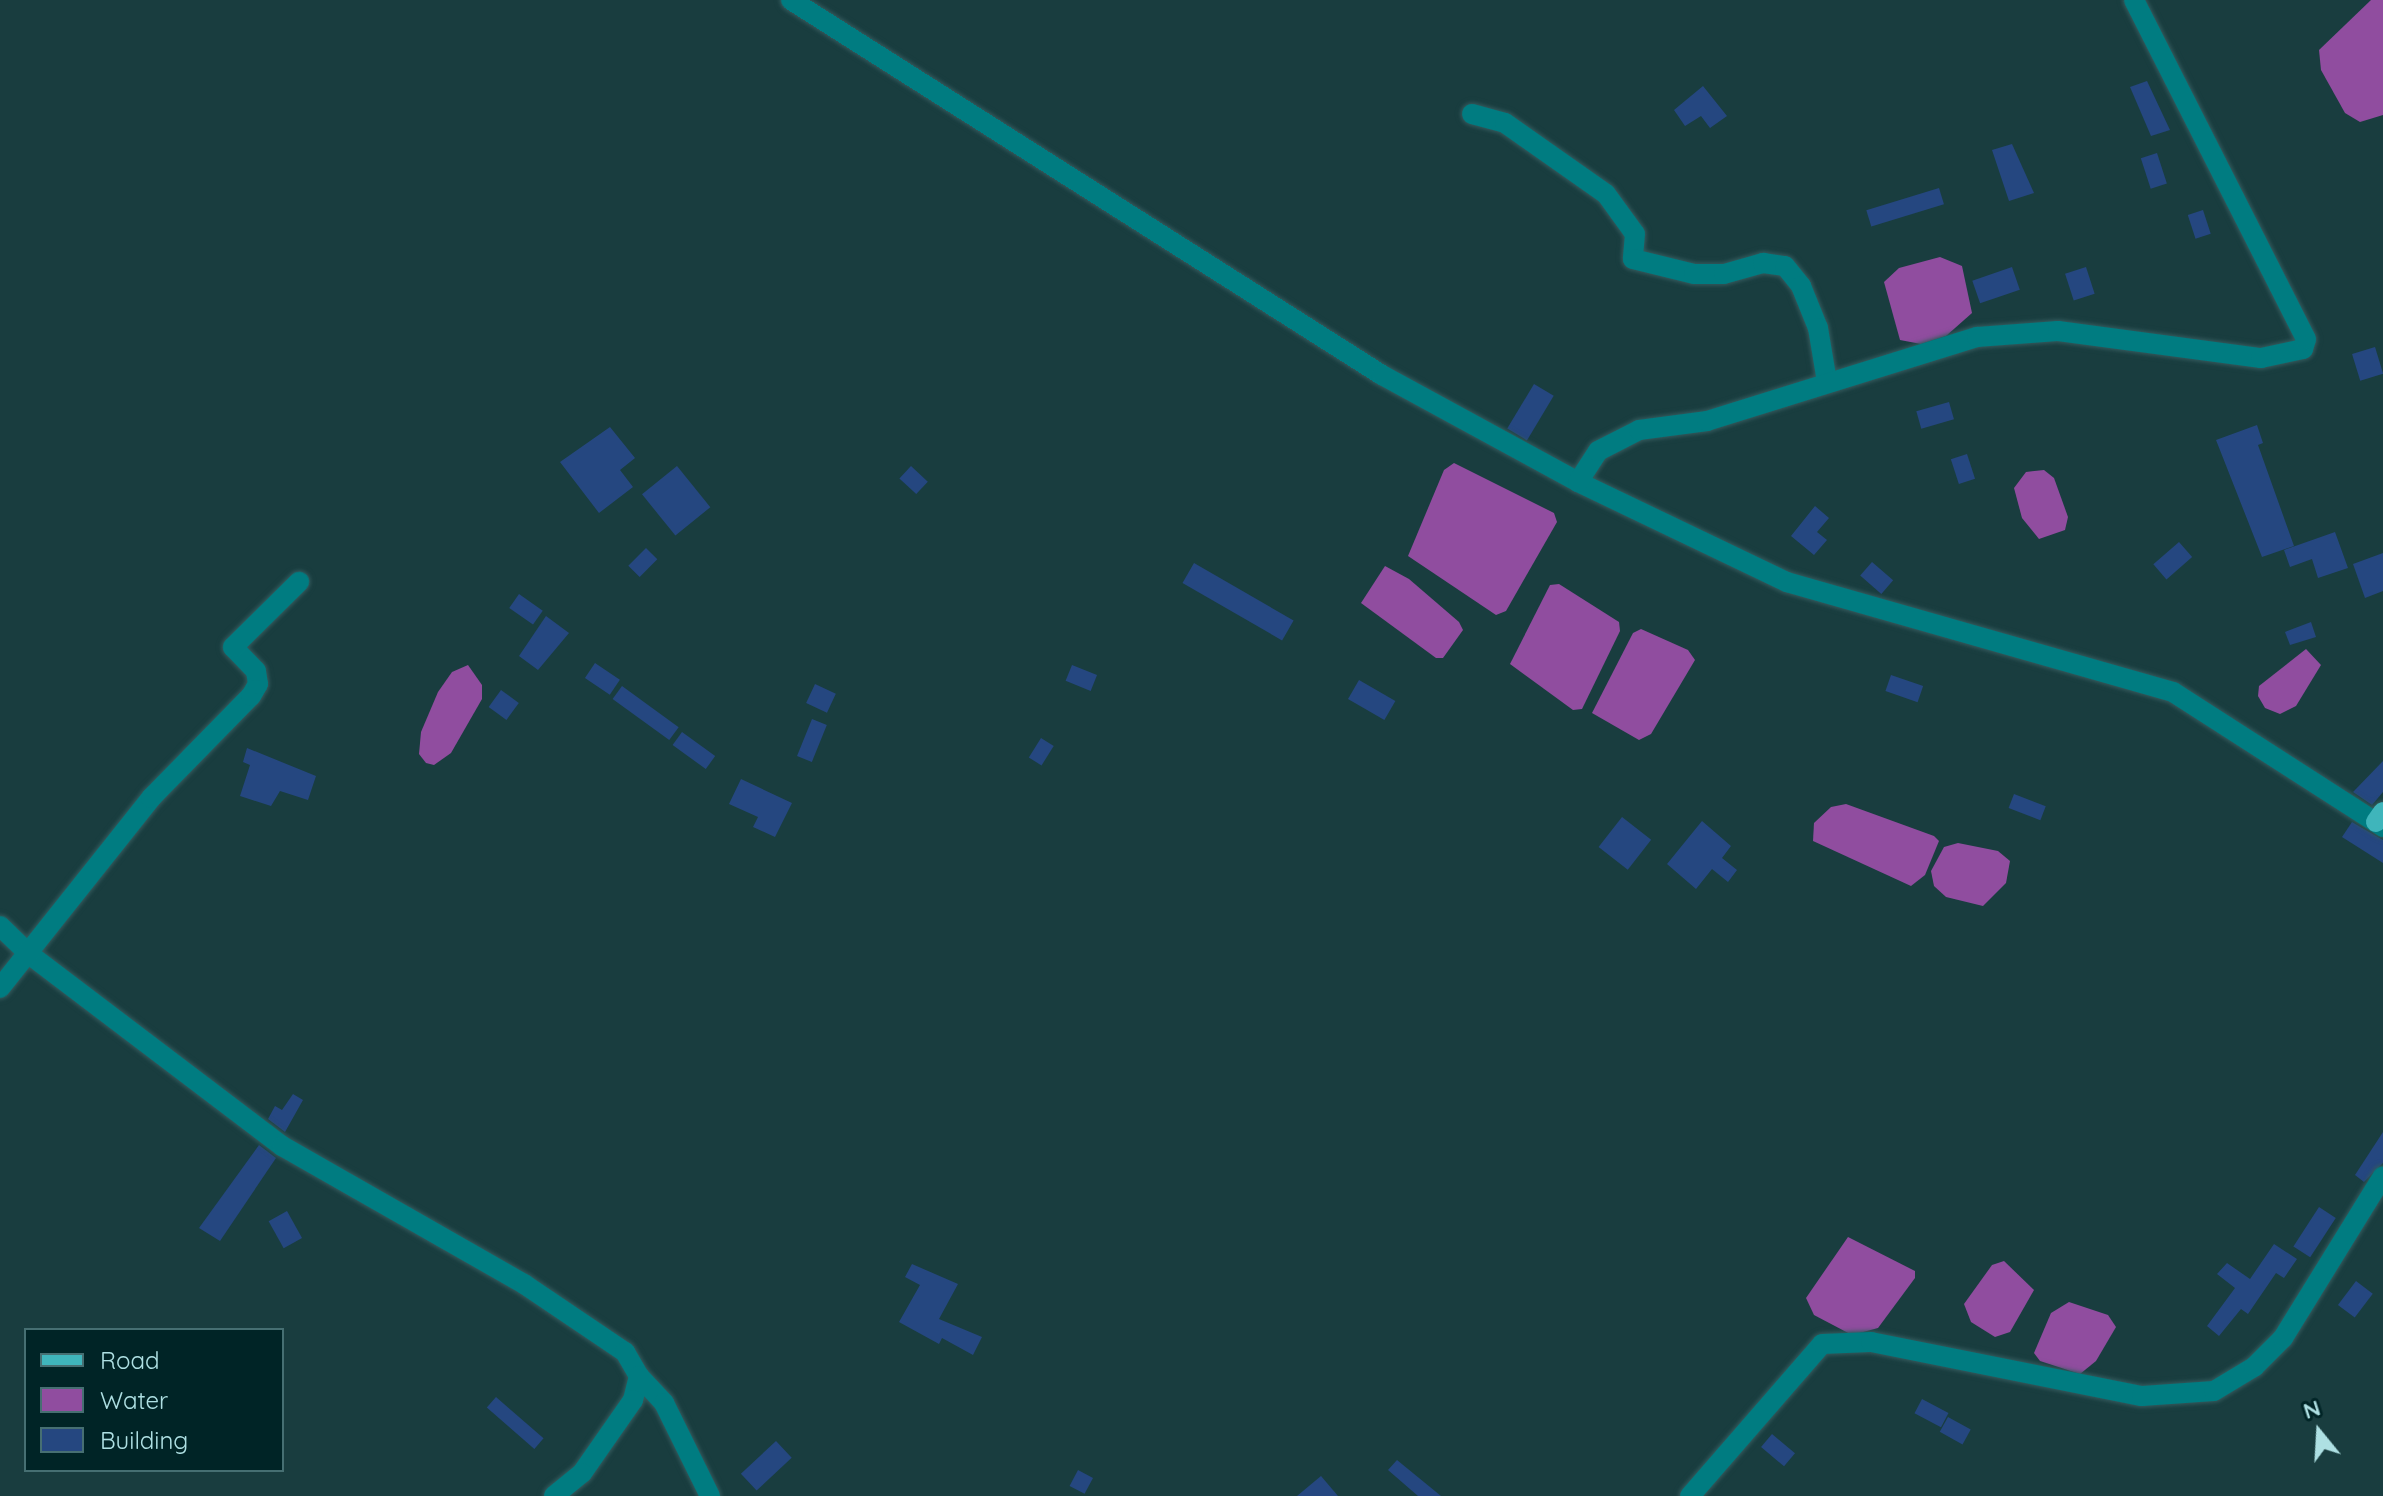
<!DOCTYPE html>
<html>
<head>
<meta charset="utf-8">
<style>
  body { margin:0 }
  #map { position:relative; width:2383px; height:1496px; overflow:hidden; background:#193d3f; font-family:Quicksand,sans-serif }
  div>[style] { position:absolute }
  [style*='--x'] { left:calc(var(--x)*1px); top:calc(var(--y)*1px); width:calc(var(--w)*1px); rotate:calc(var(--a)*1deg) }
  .water>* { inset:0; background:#904d9f }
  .building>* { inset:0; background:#254780; transform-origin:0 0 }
  .roads { filter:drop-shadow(0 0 2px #345a5d) drop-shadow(0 0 2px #345a5d) }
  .minor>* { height:20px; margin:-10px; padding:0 10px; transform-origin:10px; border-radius:10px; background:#007c81 }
  .major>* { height:20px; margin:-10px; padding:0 10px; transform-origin:10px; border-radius:10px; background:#3fb5bb }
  span { translate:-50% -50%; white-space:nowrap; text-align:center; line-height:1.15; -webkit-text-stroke:7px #002426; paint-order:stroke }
  .legend { position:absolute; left:24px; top:1328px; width:260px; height:144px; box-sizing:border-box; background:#002426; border:2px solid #466f72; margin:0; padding:10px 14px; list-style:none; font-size:24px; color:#aee0e3 }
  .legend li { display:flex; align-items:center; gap:16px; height:40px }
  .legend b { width:40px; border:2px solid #466f72 }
  .north { position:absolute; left:2279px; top:1392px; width:80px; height:80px; -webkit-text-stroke:6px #002426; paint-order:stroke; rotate:342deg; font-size:22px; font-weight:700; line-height:32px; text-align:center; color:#aee0e3 }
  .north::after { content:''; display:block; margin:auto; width:28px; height:36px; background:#aee0e3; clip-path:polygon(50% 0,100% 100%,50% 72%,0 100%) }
</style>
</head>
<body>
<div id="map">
  <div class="water">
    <i style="clip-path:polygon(2371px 0,2383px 0,2383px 115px,2360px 122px,2345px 113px,2321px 70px,2319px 50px)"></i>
    <i style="clip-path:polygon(1940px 257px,1962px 266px,1972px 313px,1946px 336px,1921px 344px,1900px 340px,1884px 282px,1899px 268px)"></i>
    <i style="clip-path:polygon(1454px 463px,1554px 513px,1557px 522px,1506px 611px,1496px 615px,1408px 556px,1444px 470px)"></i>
    <i style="clip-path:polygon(2044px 470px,2054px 478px,2068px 517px,2065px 530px,2039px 539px,2022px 518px,2014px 488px,2026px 472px)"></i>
    <i style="clip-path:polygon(1385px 566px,1409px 579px,1459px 622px,1463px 630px,1443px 658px,1436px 658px,1361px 603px)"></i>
    <i style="clip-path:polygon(1559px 584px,1619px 622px,1620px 631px,1582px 709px,1573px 710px,1510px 664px,1550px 585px)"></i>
    <i style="clip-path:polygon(1641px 629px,1688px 650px,1695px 660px,1651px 734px,1639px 740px,1592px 713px,1633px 633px)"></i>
    <i style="clip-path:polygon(2306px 649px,2321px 665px,2296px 706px,2280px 714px,2265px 708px,2258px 696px,2259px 686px)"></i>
    <i style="clip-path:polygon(468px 665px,482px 685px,482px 699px,451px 753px,434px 765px,426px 763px,419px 754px,421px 732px,438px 692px,452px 672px)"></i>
    <i style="clip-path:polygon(1846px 804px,1934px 836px,1939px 841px,1925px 875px,1911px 886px,1813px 841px,1814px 823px,1831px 807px)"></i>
    <i style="clip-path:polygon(1958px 843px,1998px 851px,2010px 861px,2006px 883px,1983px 906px,1946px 897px,1934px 886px,1931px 871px,1944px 847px)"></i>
    <i style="clip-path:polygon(1848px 1237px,1915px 1271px,1915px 1278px,1878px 1328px,1852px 1335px,1814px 1315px,1806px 1298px)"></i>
    <i style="clip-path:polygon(2004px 1261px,2034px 1290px,2010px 1332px,1995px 1337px,1971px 1322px,1964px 1304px,1992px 1265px)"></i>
    <i style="clip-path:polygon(2069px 1302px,2108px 1315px,2116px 1327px,2096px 1361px,2080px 1374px,2040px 1361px,2034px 1353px,2051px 1313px)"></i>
  </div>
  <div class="building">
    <i style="clip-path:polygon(2147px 81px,2170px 130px,2151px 136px,2130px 87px)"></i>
    <i style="clip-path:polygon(1703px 86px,1727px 116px,1710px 128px,1701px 116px,1685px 126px,1674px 110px)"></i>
    <i style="clip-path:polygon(2012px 144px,2034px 193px,2009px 201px,1992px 150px)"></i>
    <i style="left:2157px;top:153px;width:32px;height:17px;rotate:72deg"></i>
    <i style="left:1939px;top:188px;width:17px;height:76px;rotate:73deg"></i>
    <i style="left:2203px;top:210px;width:25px;height:16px;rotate:72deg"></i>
    <i style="left:2012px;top:267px;width:24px;height:42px;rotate:71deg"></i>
    <i style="left:2086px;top:267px;width:28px;height:22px;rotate:72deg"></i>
    <i style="left:2375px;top:347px;width:28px;height:24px;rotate:73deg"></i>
    <i style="left:1534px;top:384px;width:23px;height:52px;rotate:31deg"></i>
    <i style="left:1949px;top:402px;width:18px;height:34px;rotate:74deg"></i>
    <i style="clip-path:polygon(2257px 425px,2263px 443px,2258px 445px,2294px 546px,2262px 557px,2216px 440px)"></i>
    <i style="clip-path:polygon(610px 427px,635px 458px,620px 470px,633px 487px,599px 513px,560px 462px)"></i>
    <i style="left:1967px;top:454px;width:26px;height:17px;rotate:72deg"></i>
    <i style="left:677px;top:466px;width:53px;height:45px;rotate:51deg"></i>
    <i style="left:911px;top:466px;width:23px;height:17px;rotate:43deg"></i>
    <i style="clip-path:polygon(1815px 506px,1829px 518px,1817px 532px,1827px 540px,1814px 555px,1791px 536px)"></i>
    <i style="clip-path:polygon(2335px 532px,2348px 568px,2318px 578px,2312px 559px,2290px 567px,2284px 550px)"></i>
    <i style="left:2179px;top:542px;width:20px;height:34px;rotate:49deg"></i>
    <i style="left:646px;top:548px;width:16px;height:25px;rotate:45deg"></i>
    <i style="clip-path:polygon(2383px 553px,2383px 591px,2365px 598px,2353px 564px)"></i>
    <i style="left:1872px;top:562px;width:28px;height:18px;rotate:41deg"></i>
    <i style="left:1194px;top:563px;width:115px;height:23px;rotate:30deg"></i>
    <i style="left:519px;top:594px;width:29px;height:17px;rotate:35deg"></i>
    <i style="clip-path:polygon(546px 616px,569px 633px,538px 670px,519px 656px)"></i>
    <i style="clip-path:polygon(2311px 622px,2316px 637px,2290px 645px,2285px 632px)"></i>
    <i style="left:595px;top:663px;width:30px;height:18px;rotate:34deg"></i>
    <i style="left:1072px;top:665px;width:27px;height:17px;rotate:22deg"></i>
    <i style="left:1891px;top:675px;width:34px;height:17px;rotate:19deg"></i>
    <i style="left:1359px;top:680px;width:42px;height:22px;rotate:30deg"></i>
    <i style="left:815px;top:684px;width:23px;height:21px;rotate:25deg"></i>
    <i style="left:622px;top:686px;width:70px;height:16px;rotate:36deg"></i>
    <i style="left:501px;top:690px;width:22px;height:21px;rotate:36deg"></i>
    <i style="left:812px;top:719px;width:16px;height:40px;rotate:22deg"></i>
    <i style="left:682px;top:732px;width:41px;height:16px;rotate:36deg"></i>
    <i style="left:1041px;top:738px;width:15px;height:23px;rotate:32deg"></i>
    <i style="clip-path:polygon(247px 748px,316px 776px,308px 800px,280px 791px,271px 806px,240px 796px,250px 765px,243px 762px)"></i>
    <i style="clip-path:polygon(2383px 761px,2383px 792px,2372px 805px,2353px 792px)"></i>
    <i style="clip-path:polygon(741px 779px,792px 803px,775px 837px,753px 827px,758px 817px,729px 804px)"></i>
    <i style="left:2014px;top:794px;width:34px;height:15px;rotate:21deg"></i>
    <i style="left:1622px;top:817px;width:37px;height:38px;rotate:38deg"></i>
    <i style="clip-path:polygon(1702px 821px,1731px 846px,1722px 858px,1737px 870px,1728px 882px,1712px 869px,1696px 889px,1667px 864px)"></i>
    <i style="clip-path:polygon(2352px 822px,2383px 840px,2383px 863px,2342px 837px)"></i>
    <i style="clip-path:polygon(293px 1094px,303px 1100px,285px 1132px,268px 1119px,275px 1106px,282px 1110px)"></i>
    <i style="clip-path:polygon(2383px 1132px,2383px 1163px,2364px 1182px,2355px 1175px)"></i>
    <i style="clip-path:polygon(259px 1145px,276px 1158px,220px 1241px,199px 1228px)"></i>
    <i style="left:2319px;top:1207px;width:20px;height:47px;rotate:33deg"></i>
    <i style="left:287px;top:1211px;width:31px;height:21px;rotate:61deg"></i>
    <i style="clip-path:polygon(2274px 1244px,2297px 1259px,2284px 1278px,2276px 1273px,2248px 1314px,2241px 1309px,2219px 1336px,2207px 1326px,2235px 1288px,2217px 1274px,2227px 1263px,2250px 1279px)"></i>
    <i style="clip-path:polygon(912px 1264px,958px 1284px,939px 1319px,982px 1337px,973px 1355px,942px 1338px,939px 1344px,899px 1322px,920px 1285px,905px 1277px)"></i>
    <i style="left:2356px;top:1281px;width:21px;height:30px;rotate:37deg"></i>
    <i style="left:496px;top:1397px;width:63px;height:14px;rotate:41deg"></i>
    <i style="left:1922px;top:1399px;width:30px;height:16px;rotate:28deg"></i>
    <i style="left:1948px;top:1417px;width:26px;height:17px;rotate:29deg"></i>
    <i style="left:1772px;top:1434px;width:30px;height:17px;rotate:40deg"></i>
    <i style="left:776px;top:1441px;width:23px;height:48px;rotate:47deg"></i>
    <i style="clip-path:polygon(1397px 1460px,1441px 1496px,1418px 1496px,1388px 1470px)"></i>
    <i style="left:1078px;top:1470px;width:17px;height:18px;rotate:28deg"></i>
    <i style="clip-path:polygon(1321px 1476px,1338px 1496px,1297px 1496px)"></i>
  </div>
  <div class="roads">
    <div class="minor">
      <i style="--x:791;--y:0;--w:700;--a:32.4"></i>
      <i style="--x:1382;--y:375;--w:223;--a:28.6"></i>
      <i style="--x:1578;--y:482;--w:232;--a:25.6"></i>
      <i style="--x:1787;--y:582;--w:401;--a:15.9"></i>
      <i style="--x:2173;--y:692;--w:250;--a:32.7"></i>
      <i style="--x:1472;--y:114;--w:34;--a:15"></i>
      <i style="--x:1505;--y:123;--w:123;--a:35.1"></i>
      <i style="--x:1606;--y:194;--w:49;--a:54.1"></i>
      <i style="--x:1635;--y:234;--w:25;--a:95"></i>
      <i style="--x:1633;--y:259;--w:63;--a:13.8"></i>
      <i style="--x:1694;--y:274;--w:30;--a:0"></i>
      <i style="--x:1724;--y:274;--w:41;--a:-15.8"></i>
      <i style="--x:1763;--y:263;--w:22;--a:8"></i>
      <i style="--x:1785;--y:266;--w:26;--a:51"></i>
      <i style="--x:1801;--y:286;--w:45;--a:68"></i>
      <i style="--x:1818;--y:328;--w:55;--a:80.5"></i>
      <i style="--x:1578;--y:482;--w:37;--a:-57"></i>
      <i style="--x:1598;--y:451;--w:46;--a:-27.1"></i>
      <i style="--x:1639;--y:430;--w:69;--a:-7.5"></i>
      <i style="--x:1707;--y:421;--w:283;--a:-17.3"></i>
      <i style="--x:1977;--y:337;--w:81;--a:-4.2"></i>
      <i style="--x:2058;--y:331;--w:205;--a:7.6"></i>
      <i style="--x:2261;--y:358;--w:43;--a:-12.1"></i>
      <i style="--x:2303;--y:349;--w:10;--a:-73"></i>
      <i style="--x:2306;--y:339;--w:380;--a:-116.9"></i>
      <i style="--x:0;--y:926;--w:40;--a:44"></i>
      <i style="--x:29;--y:954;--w:318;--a:37.2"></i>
      <i style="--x:282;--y:1146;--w:279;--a:29.7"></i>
      <i style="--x:524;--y:1284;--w:122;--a:34"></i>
      <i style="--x:625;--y:1352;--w:28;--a:60"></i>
      <i style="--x:639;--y:1376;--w:25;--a:104"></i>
      <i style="--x:633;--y:1400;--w:89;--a:124.9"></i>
      <i style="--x:582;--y:1473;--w:36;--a:141"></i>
      <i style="--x:0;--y:988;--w:243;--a:-51.5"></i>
      <i style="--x:151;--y:798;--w:143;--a:-45.6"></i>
      <i style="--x:251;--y:696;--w:14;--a:-60"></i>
      <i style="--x:258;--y:684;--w:13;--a:-99"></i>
      <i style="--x:256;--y:671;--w:33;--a:-134"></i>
      <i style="--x:233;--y:647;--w:93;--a:-44.6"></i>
      <i style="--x:639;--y:1376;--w:37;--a:47"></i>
      <i style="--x:664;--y:1403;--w:104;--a:63.7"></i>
      <i style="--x:1690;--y:1496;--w:201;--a:-49"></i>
      <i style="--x:1822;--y:1344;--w:49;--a:-2.3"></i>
      <i style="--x:1871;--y:1342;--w:276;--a:11.3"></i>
      <i style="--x:2142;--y:1396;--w:72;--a:-4"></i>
      <i style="--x:2214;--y:1391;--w:47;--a:-31"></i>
      <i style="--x:2254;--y:1367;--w:41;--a:-45"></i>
      <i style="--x:2283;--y:1338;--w:190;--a:-58.3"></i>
    </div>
    <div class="major">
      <i style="--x:2376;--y:822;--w:12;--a:-55"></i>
    </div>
  </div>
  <ul class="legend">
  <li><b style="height:10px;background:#3fb5bb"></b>Road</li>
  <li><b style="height:22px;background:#904d9f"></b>Water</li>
  <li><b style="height:22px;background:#254780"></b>Building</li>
  </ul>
  <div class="north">N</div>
</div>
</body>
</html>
